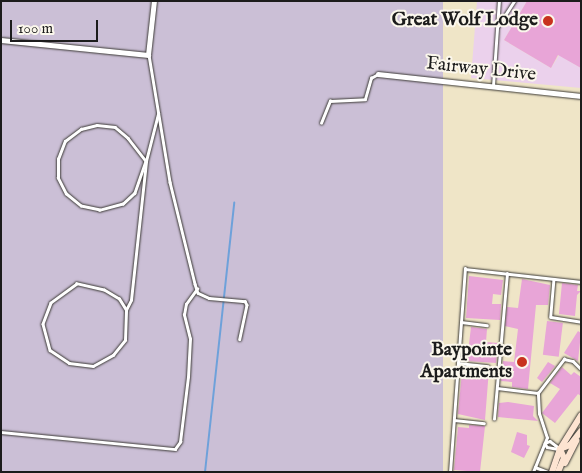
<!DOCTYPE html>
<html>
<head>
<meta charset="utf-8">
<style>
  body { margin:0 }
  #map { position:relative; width:582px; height:473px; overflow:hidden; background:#efe5c7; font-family:"IM FELL English",serif }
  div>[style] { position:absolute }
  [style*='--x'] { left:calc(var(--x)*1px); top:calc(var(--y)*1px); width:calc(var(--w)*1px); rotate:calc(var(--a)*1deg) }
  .built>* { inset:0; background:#ebd1ec }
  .industrial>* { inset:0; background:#cbbfd6; transform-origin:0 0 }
  .stream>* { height:2px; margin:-1px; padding:0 1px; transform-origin:1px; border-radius:1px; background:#6ea1da }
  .building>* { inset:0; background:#e8a5d7; transform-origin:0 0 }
  .roads { filter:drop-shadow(0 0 1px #3c3a36) drop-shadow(0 0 1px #3c3a36) }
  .lane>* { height:2.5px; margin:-1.25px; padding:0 1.25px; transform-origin:1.25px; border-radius:1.25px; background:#fff }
  .street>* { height:4.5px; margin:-2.25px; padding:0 2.25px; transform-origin:2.25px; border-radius:2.25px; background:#fff }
  .secondary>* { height:6px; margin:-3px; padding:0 3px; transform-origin:3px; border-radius:3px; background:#fde4d1 }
  .dots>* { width:14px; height:14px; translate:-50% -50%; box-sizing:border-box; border:2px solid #fbf7ec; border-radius:50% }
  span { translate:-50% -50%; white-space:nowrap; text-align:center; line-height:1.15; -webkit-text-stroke:4px #fbf7ec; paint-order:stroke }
  .poi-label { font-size:19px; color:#1c1c1c; font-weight:700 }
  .right { translate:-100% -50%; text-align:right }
  .street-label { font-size:19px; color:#1c1c1c }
  .frame { position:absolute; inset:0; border:2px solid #1c1c1c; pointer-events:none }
  .scale { position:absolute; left:10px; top:20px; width:88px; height:22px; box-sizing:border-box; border:2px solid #1c1c1c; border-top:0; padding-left:6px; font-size:15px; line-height:18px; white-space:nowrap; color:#1c1c1c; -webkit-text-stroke:4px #fbf7ec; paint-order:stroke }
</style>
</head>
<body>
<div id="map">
  <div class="built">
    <i style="clip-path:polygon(477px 1px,527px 1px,504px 40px,551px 68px,559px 55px,581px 68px,581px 88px,471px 78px)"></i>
  </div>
  <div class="industrial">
    <i style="left:1px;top:1px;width:442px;height:471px"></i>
  </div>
  <div class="stream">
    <i style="--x:205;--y:472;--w:271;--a:-83.8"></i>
  </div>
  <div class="building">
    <i style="clip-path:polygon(527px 1px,581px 1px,581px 68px,558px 55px,551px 68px,504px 40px)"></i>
    <i style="clip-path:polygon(469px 276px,503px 280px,501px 295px,493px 294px,492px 304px,501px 304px,500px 320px,466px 318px)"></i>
    <i style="clip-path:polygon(522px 279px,550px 285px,548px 305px,536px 305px,528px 389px,512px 387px,512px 382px,501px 381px,503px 361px,514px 362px,518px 329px,505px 326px,507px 307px,518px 308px)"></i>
    <i style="clip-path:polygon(562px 283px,578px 285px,577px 291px,581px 291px,577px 295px,575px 316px,559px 314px)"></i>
    <i style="left:547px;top:321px;width:16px;height:34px;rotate:7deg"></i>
    <i style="clip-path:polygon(471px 327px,487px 329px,486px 342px,498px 343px,496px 363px,467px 361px)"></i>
    <i style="clip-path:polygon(578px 331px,581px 333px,578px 361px,564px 353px)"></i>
    <i style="clip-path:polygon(548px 362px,555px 366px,542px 382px,537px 378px)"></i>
    <i style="clip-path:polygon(562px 367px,571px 375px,574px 372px,581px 377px,581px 396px,578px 394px,555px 423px,542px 413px,560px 389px,550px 383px)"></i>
    <i style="clip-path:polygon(474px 368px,489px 369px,485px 420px,458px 414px,462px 372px,472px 372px)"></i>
    <i style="clip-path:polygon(508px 402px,534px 406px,533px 416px,538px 421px,498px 417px,499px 403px)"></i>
    <i style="clip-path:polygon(469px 425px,485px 426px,480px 472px,454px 470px,458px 427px,469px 428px)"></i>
    <i style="clip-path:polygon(517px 432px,527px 435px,527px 445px,530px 446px,524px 458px,511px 452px)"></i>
  </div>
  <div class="roads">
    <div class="lane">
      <i style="--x:498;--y:26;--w:30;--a:-57"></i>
      <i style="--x:149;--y:55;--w:129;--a:80.6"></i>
      <i style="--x:170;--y:182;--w:105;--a:76.2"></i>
      <i style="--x:195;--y:284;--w:9;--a:72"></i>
      <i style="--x:198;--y:293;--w:12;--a:24"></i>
      <i style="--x:209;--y:298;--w:36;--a:5"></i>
      <i style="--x:245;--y:301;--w:4;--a:63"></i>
      <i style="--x:247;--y:305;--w:35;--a:102"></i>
      <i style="--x:493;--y:86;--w:85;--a:-86"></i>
      <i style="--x:321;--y:123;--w:24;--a:-68"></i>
      <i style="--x:330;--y:101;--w:35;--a:-3"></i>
      <i style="--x:365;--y:99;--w:22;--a:-74"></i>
      <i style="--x:371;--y:78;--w:8;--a:-30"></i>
      <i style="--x:97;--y:125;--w:18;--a:6"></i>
      <i style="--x:115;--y:127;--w:17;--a:40"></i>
      <i style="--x:128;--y:138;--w:29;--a:52"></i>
      <i style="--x:146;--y:161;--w:34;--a:109"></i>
      <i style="--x:135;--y:193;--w:16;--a:137"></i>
      <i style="--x:123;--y:204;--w:24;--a:165"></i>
      <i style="--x:100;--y:210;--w:19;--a:-168"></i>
      <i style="--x:81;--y:206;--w:19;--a:-141"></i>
      <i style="--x:66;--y:194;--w:18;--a:-117"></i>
      <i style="--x:58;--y:178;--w:19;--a:-90"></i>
      <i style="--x:58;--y:159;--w:19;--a:-69"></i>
      <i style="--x:65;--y:141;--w:20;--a:-37"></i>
      <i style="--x:81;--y:129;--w:16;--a:-14"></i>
      <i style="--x:554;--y:279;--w:38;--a:95"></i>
      <i style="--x:551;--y:317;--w:30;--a:9"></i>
      <i style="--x:126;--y:310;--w:13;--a:-122"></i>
      <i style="--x:119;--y:299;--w:17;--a:-149"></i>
      <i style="--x:104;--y:290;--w:28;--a:-167"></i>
      <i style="--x:77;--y:284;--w:32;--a:144"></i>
      <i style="--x:51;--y:303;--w:22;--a:111"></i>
      <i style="--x:43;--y:324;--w:27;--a:75"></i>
      <i style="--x:50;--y:350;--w:23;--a:34"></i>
      <i style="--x:69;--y:363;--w:24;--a:7"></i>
      <i style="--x:93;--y:366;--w:23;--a:-29"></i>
      <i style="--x:113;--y:355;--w:19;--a:-51"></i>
      <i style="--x:125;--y:340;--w:30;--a:-88"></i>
      <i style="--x:126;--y:310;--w:11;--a:-63"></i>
      <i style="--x:131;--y:300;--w:140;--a:-83.8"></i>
      <i style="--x:146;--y:161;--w:49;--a:-75.7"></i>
      <i style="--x:461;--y:322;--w:26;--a:7"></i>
      <i style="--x:458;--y:363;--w:30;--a:6"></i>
      <i style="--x:497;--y:388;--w:41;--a:7"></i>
      <i style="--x:538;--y:393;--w:43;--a:-52.6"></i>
      <i style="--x:564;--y:359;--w:9;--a:13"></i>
      <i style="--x:573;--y:361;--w:11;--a:45"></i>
      <i style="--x:494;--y:419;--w:146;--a:-84.9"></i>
      <i style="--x:454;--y:420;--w:30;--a:6"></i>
      <i style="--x:1;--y:432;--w:175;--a:5.6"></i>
      <i style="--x:175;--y:449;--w:9;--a:-54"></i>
      <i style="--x:180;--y:442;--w:65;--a:-83"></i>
      <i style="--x:188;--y:377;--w:38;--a:-87"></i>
      <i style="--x:190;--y:339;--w:25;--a:-104"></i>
      <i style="--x:184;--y:315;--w:11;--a:-80"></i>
      <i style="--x:186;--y:304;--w:19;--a:-54"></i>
      <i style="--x:545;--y:443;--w:4;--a:63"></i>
      <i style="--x:547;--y:447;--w:11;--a:10"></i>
      <i style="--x:545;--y:443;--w:5;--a:-22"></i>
      <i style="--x:550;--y:441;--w:11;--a:38"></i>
      <i style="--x:535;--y:467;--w:14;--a:21"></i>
      <i style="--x:450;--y:472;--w:204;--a:-85.8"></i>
      <i style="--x:465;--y:269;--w:117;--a:6.4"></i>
      <i style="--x:533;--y:472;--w:37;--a:-68"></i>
      <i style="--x:547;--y:438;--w:25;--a:-108"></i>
      <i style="--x:539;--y:414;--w:21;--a:-93"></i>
    </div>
    <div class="street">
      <i style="--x:1;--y:40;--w:148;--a:5.8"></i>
      <i style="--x:148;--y:55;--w:54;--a:-83.7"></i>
      <i style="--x:378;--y:74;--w:204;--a:6.2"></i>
    </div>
    <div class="secondary">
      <i style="--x:565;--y:463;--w:25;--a:-63"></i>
      <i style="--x:552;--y:472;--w:24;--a:-71"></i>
      <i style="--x:560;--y:449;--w:40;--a:-58"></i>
      <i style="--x:558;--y:472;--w:15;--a:-67"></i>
      <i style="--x:564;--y:458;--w:10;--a:-114"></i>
      <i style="--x:560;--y:449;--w:11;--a:-22"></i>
      <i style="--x:570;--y:445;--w:18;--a:-52"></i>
    </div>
  </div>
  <div class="dots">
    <i style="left:548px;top:21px;background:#c8321e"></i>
    <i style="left:522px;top:362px;background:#c8321e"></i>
  </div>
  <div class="poi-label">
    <span class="right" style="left:538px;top:21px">Great Wolf Lodge</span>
    <span class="right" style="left:512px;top:362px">Baypointe<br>Apartments</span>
  </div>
  <div class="street-label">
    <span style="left:481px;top:70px;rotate:6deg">Fairway Drive</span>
  </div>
  <div class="frame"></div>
  <div class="scale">100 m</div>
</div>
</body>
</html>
